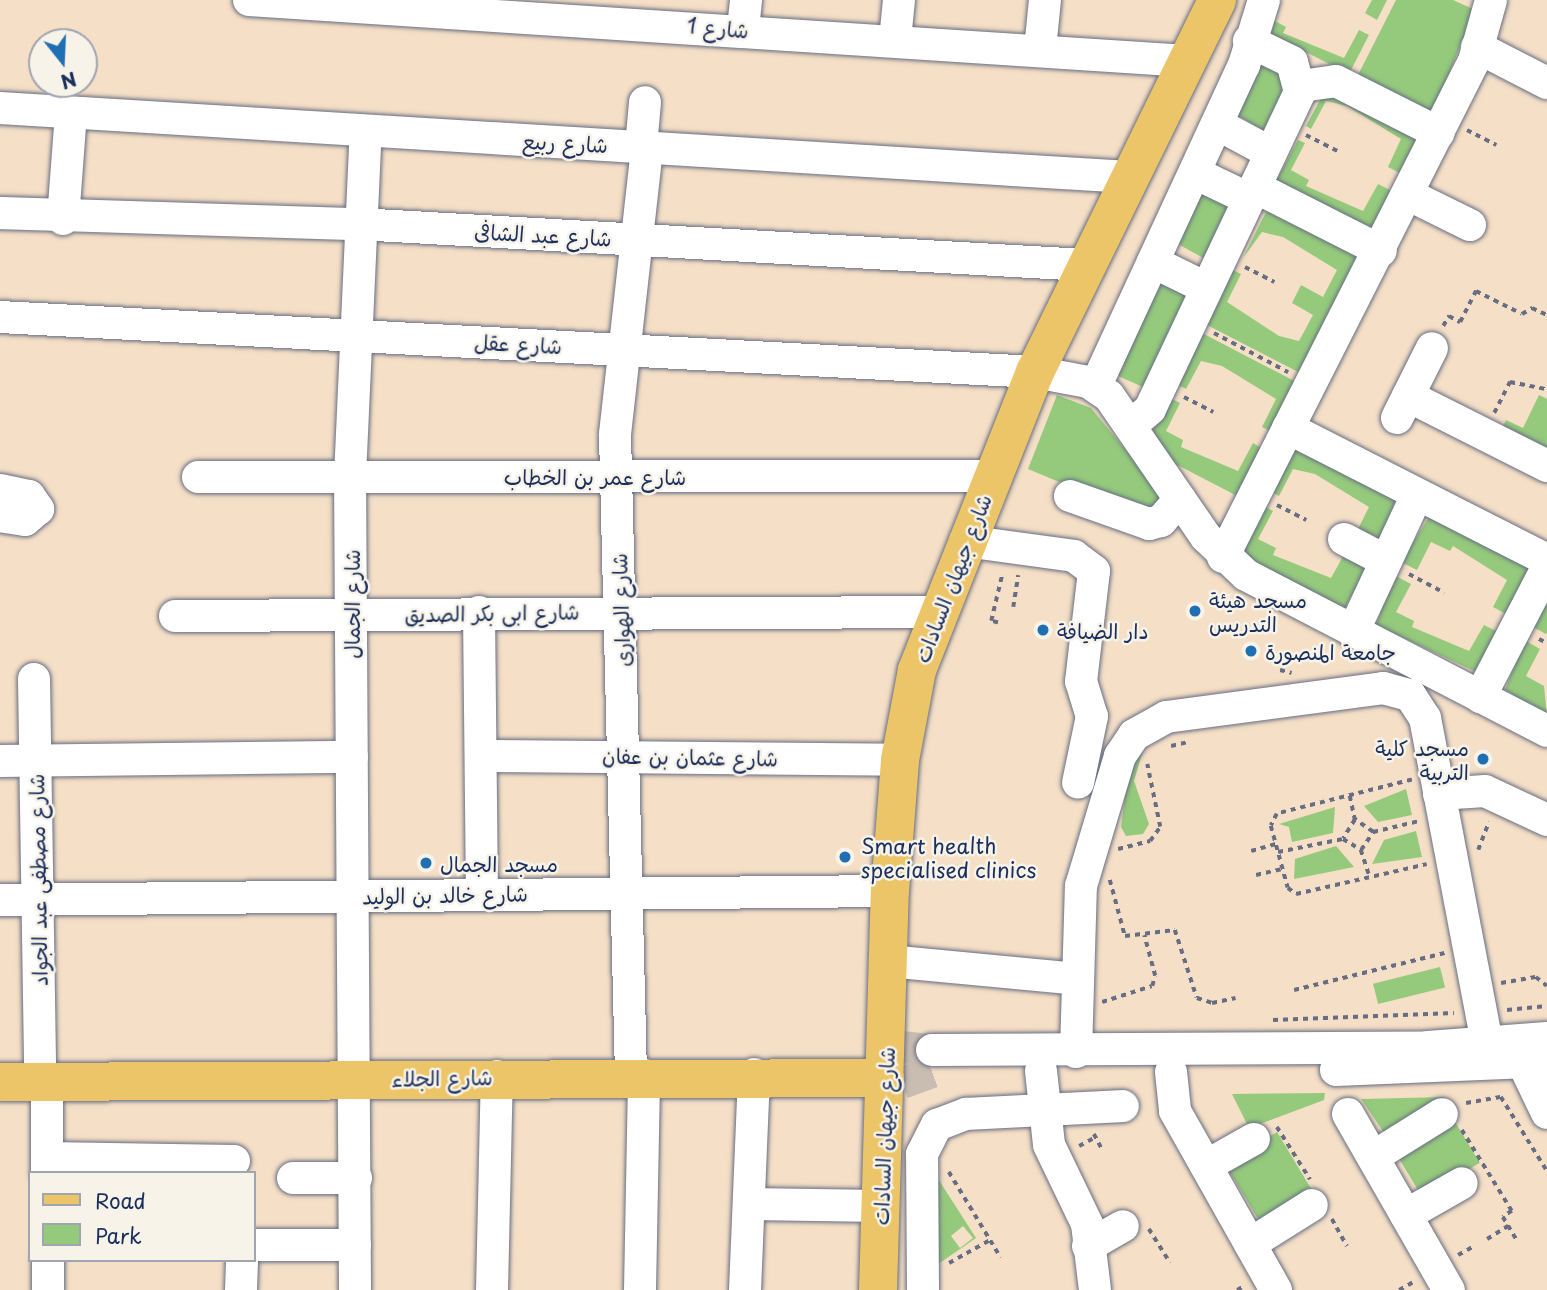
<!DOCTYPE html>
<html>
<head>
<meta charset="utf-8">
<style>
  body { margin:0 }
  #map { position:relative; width:1547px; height:1290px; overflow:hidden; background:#f5dfc6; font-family:"Playpen Sans","Playpen Sans Arabic",sans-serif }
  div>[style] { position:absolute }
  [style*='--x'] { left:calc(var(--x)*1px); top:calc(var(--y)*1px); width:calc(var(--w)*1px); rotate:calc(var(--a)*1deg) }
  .green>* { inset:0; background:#95ca7c; transform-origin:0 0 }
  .minor-tunnel>* { height:32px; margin-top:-16px; transform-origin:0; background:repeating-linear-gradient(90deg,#c9bcb1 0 32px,transparent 0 48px) }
  .path>* { height:3.5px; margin-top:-1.75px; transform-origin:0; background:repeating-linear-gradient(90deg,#676d82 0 5px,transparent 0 10px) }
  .roads { filter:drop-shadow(0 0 2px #676d82) drop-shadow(0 0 2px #676d82) }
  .minor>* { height:32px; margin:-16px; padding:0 16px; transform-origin:16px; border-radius:16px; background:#fff }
  .major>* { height:38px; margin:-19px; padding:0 19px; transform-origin:19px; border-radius:19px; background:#edc569 }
  .dots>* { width:19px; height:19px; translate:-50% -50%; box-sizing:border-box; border:4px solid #f7f3e8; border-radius:50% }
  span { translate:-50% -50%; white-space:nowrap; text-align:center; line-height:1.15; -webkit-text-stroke:5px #f7f3e8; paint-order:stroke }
  .street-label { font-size:21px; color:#1b2f5e }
  .poi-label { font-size:21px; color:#1b2f5e }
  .left { translate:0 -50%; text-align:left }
  .right { translate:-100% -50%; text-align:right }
  .legend { position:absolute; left:28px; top:1171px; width:228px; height:91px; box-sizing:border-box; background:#f7f3e8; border:2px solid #9fa5b1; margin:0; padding:9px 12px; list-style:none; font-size:21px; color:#1b2f5e }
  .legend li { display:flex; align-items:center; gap:14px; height:35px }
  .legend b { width:35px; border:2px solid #9fa5b1 }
  .north { position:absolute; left:28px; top:28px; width:70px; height:70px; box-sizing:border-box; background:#f7f3e8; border:2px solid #9fa5b1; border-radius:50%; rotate:162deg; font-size:19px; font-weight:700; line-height:28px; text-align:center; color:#1b2f5e }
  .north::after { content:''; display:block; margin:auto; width:24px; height:32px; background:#1f6fb2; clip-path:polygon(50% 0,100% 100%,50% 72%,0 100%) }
</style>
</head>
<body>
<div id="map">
  <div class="green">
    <i style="clip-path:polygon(1372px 0,1387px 0,1377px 20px,1365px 13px)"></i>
    <i style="clip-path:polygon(1396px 0,1453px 0,1475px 10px,1431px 117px,1355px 81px)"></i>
    <i style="clip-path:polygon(1269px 18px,1286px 27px,1283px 33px,1344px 58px,1359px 30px,1369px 35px,1349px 74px,1257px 27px)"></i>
    <i style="clip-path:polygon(1266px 66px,1290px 77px,1267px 133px,1238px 115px,1258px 67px)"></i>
    <i style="clip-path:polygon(1327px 87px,1429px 140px,1409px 178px,1388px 167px,1401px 139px,1347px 106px,1326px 101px,1311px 129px,1306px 126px)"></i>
    <i style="clip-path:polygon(1298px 140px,1305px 143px,1291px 170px,1309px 180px,1306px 186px,1363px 211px,1378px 184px,1400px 195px,1379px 234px,1276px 181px)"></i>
    <i style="clip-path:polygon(1199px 192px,1233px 200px,1205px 259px,1178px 244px)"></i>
    <i style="clip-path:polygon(1269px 206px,1368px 258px,1306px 376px,1205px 324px,1233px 270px,1241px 274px,1227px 302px,1279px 336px,1299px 341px,1313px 315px,1292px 303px,1301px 285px,1323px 297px,1337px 270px,1283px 237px,1262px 232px,1243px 258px)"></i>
    <i style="clip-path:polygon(1155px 281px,1191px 294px,1145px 388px,1116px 375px)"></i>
    <i style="clip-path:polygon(1202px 333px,1302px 385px,1276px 434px,1262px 427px,1276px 399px,1222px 366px,1201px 361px,1186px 389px,1176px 384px)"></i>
    <i style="clip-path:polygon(1057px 395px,1091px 408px,1165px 498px,1143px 517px,1028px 469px)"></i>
    <i style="clip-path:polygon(1539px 395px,1547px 399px,1547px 453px,1501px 430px,1506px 420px,1523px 428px)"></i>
    <i style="clip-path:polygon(1170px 398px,1180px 403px,1166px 431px,1183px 440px,1181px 447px,1238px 471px,1253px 443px,1268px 452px,1243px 499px,1160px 456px,1152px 433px)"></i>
    <i style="clip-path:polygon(1296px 444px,1399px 502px,1378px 547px,1355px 535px,1369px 507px,1315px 474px,1293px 469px,1279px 496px,1264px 489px)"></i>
    <i style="clip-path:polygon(1257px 502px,1273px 511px,1258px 539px,1276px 548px,1273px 555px,1331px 578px,1346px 551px,1370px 563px,1343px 611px,1244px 568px,1236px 546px)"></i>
    <i style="clip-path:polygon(1429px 517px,1529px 568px,1508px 615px,1493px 607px,1507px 580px,1453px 546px,1450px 551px,1431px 542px,1417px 570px,1401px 562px)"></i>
    <i style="clip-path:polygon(1394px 575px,1411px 584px,1396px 612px,1414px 621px,1412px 627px,1469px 651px,1484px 625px,1498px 632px,1476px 672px,1376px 625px)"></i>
    <i style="clip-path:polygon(1547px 595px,1547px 633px,1546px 634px,1531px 626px)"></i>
    <i style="clip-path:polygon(1524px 640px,1540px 649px,1526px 676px,1544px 686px,1547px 716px,1505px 690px)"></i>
    <i style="clip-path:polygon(1147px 737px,1134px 781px,1149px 824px,1143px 834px,1126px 836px,1121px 827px,1130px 757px)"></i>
    <i style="clip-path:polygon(1406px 789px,1412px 815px,1378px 822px,1364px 806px)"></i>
    <i style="clip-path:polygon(1335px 807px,1333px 833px,1292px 842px,1289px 827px,1279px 824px)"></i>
    <i style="clip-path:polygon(1416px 831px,1422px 857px,1372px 864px,1384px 840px)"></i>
    <i style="clip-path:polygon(1336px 846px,1354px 867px,1294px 879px,1295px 859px)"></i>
    <i style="left:1440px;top:967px;width:21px;height:69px;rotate:76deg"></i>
    <i style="clip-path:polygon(1325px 1093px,1324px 1100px,1249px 1128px,1232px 1094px)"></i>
    <i style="clip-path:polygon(1445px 1097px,1387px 1137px,1361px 1099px)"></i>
    <i style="left:1454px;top:1120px;width:50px;height:67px;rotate:59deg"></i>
    <i style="left:1277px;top:1132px;width:71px;height:61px;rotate:59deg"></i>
    <i style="clip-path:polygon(evenodd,933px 1171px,976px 1238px,931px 1269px,933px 1171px,963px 1226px,973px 1238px,960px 1248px,951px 1236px,963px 1226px)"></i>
  </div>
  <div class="minor-tunnel">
    <i style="--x:901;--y:1047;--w:31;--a:6"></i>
    <i style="--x:902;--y:1083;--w:33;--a:-20"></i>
  </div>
  <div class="path">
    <i style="--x:1467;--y:130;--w:33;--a:27"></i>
    <i style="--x:1306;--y:135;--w:37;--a:27"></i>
    <i style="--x:1245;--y:267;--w:33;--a:27"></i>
    <i style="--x:1443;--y:326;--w:12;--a:-59"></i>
    <i style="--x:1449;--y:316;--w:13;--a:29"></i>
    <i style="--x:1460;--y:322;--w:35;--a:-63"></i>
    <i style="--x:1476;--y:291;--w:51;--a:26.6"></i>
    <i style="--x:1522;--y:314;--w:12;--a:-31"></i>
    <i style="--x:1532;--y:308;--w:17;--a:25"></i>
    <i style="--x:1214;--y:333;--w:84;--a:27.8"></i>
    <i style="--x:1184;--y:397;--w:33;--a:27"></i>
    <i style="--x:1494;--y:413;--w:35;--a:-63"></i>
    <i style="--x:1510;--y:382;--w:38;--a:11"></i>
    <i style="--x:1277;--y:505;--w:33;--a:27"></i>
    <i style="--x:1409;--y:574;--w:40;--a:28"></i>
    <i style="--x:1013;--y:607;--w:32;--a:-81"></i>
    <i style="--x:998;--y:623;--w:7;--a:-164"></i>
    <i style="--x:991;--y:621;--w:47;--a:-76.6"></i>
    <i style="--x:1539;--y:639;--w:9;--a:27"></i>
    <i style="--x:1280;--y:670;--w:12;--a:14"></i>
    <i style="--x:1171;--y:746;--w:17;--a:-13"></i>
    <i style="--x:1412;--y:780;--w:139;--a:165.9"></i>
    <i style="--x:1277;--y:814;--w:13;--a:117"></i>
    <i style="--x:1271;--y:826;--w:64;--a:74.7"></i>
    <i style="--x:1288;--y:888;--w:10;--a:37"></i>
    <i style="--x:1296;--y:894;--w:134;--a:-12.9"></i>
    <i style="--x:1350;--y:796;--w:25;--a:78"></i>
    <i style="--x:1373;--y:832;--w:47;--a:-13.4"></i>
    <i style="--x:1118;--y:849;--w:33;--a:-14"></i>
    <i style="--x:1150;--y:841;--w:17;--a:-54"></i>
    <i style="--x:1160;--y:827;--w:64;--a:-101.7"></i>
    <i style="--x:1361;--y:850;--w:29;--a:72"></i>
    <i style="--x:1478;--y:850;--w:30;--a:-69"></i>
    <i style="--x:1251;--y:851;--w:26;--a:-16"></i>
    <i style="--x:1278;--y:852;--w:66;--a:-11.3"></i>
    <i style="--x:1343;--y:839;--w:21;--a:31"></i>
    <i style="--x:1361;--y:850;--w:22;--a:-56"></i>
    <i style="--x:1373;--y:832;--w:22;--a:-146"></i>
    <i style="--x:1355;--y:820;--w:22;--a:122"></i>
    <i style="--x:1256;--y:875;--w:28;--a:-13"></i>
    <i style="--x:1110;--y:880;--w:58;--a:75"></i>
    <i style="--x:1125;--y:936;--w:50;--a:-6.8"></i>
    <i style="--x:1175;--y:930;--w:71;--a:72.1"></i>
    <i style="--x:1197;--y:998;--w:16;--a:18"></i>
    <i style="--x:1212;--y:1003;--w:24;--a:-12"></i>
    <i style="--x:1501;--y:983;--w:36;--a:-10"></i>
    <i style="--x:1536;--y:977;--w:14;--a:39"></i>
    <i style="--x:1294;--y:990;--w:155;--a:-13.8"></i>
    <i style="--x:1102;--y:1002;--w:52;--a:-17.7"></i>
    <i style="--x:1152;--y:986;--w:10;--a:-73"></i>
    <i style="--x:1155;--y:976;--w:42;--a:-105"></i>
    <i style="--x:1507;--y:1010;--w:40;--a:-5.7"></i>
    <i style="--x:1273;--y:1020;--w:181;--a:-2.2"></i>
    <i style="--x:1466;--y:1103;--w:36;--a:-10"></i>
    <i style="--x:1501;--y:1097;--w:87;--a:58.1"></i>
    <i style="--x:1277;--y:1127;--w:62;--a:57.6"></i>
    <i style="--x:1462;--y:1130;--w:95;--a:58.3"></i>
    <i style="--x:1512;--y:1211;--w:11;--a:146"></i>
    <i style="--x:1503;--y:1217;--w:26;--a:59"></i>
    <i style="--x:1094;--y:1134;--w:19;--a:62"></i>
    <i style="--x:1079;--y:1146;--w:19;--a:-28"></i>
    <i style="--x:949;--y:1172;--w:100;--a:58.8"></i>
    <i style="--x:1332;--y:1219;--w:31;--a:61"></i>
    <i style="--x:1149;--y:1229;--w:40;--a:58"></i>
    <i style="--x:1487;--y:1239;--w:25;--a:-32"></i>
    <i style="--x:1458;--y:1255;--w:18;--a:-29"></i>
    <i style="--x:949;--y:1263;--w:47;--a:-29.3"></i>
    <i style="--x:1237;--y:1290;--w:8;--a:-30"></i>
    <i style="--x:1399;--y:1290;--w:18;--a:-29"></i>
  </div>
  <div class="roads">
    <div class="minor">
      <i style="--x:249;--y:0;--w:940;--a:3.72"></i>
      <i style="--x:743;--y:29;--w:29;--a:-84"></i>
      <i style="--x:895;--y:40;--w:40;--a:-84.3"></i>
      <i style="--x:1477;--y:47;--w:79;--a:27.2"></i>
      <i style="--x:1040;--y:49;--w:49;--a:-84.2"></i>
      <i style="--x:1301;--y:86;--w:35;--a:-8"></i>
      <i style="--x:1336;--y:81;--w:115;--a:26.8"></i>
      <i style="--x:0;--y:108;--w:1131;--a:3.5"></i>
      <i style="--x:1217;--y:124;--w:61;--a:28.2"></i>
      <i style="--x:641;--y:147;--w:45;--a:-84.9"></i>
      <i style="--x:1195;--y:173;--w:60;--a:25.7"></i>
      <i style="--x:1255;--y:187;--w:141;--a:26.9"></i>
      <i style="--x:1409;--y:195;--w:68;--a:26.2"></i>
      <i style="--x:0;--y:213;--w:358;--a:1.8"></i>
      <i style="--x:358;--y:224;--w:728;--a:3.23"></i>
      <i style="--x:63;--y:219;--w:106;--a:-85.7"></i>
      <i style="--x:1153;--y:262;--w:59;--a:26.1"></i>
      <i style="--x:0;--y:317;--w:1036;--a:3.04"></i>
      <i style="--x:1035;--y:372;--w:54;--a:10.7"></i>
      <i style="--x:1088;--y:382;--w:25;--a:34"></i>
      <i style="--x:1109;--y:396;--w:171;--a:55.5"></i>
      <i style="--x:1206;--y:537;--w:55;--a:43.5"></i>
      <i style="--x:1246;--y:575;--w:339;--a:27.4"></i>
      <i style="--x:1096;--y:385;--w:353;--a:-65.2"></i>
      <i style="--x:1244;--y:65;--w:68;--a:-72.9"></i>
      <i style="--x:1408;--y:396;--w:156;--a:26.7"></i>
      <i style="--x:1397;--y:418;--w:78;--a:-63.4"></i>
      <i style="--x:1130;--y:426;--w:26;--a:-40"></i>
      <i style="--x:1150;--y:409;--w:351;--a:-64.7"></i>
      <i style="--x:1300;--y:92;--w:31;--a:-105"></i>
      <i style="--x:1292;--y:62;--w:48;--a:-154"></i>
      <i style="--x:1288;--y:428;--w:291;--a:27"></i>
      <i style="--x:198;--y:477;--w:794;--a:-0.07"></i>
      <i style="--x:0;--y:490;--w:30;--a:12"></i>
      <i style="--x:29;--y:496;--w:16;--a:55"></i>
      <i style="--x:38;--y:509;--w:17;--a:140"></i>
      <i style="--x:25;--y:520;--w:25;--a:-171"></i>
      <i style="--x:1070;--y:496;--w:84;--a:19.5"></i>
      <i style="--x:1149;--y:524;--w:12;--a:-14"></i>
      <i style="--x:1161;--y:521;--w:29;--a:-49"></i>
      <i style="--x:1344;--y:539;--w:47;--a:27.6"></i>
      <i style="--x:965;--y:541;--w:110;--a:7.8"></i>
      <i style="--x:1074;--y:556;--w:25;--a:37"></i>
      <i style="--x:1094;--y:571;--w:111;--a:96.7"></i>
      <i style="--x:1081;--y:681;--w:37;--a:73"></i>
      <i style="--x:1092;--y:716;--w:68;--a:101.8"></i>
      <i style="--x:1223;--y:557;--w:556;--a:-63.16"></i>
      <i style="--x:1474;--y:61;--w:63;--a:-74.4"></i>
      <i style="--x:479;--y:612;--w:282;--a:89.4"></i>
      <i style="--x:175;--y:616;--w:760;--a:-0.3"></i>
      <i style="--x:1353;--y:632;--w:151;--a:-65"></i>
      <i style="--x:34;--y:679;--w:401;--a:89.1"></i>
      <i style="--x:1480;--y:697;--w:145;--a:-62.6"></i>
      <i style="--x:481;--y:756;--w:419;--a:0.5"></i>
      <i style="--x:0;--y:761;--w:352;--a:-0.7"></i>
      <i style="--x:1439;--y:794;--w:46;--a:-3.7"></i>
      <i style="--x:1485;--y:791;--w:68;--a:25.1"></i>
      <i style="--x:0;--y:900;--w:890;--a:-0.58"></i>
      <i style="--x:888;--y:961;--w:190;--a:5.4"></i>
      <i style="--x:932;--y:1050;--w:496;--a:-0.3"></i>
      <i style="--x:1428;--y:1047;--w:119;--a:-4.3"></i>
      <i style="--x:1076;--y:1052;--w:166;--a:-88.3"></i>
      <i style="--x:1081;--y:886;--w:136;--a:-73.3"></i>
      <i style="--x:1120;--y:756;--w:25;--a:-56"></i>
      <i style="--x:1134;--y:735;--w:37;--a:-29"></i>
      <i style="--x:1166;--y:717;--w:219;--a:-7.6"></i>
      <i style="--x:1383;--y:688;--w:28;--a:15"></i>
      <i style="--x:1410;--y:695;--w:27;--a:57"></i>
      <i style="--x:1425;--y:718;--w:332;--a:79.2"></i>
      <i style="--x:1524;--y:1065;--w:53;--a:64.4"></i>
      <i style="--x:1336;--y:1070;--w:211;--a:-2.4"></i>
      <i style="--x:1041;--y:1071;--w:74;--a:83.8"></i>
      <i style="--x:1049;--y:1145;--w:88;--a:64.3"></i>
      <i style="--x:1087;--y:1224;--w:66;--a:83.1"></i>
      <i style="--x:1171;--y:1072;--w:39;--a:84"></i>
      <i style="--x:1175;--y:1111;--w:206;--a:60.6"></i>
      <i style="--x:631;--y:1075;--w:641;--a:-91.43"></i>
      <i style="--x:615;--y:434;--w:289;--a:-83.6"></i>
      <i style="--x:47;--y:1080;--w:93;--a:90"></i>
      <i style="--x:1348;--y:1114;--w:203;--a:60.2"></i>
      <i style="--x:1373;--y:1157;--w:81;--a:-31.9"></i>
      <i style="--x:47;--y:1158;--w:187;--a:0.9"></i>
      <i style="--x:1206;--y:1166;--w:55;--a:-29.4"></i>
      <i style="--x:293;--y:1178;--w:63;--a:0"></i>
      <i style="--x:749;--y:1204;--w:132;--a:0.9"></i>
      <i style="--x:1406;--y:1215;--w:64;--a:-29.7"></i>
      <i style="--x:1250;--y:1244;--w:73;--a:-32.2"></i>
      <i style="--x:254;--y:1245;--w:101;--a:0"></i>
      <i style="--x:1088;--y:1246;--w:40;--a:-29.7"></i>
      <i style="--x:48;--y:1260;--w:30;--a:90"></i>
      <i style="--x:241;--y:1290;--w:30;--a:-88"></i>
      <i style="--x:355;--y:1290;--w:813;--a:-90.35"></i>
      <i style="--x:350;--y:477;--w:346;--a:-87.4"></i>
      <i style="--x:492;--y:1290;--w:214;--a:-88.7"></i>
      <i style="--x:640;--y:1290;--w:215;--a:-88.9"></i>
      <i style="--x:745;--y:1290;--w:216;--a:-87.6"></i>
      <i style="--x:923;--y:1290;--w:136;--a:-90.4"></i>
      <i style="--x:922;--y:1154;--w:33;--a:-63"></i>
      <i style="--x:937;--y:1125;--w:31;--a:-21"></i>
      <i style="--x:966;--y:1114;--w:157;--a:-2.9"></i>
    </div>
    <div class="major">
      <i style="--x:0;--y:1082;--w:885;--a:-0.26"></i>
      <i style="--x:878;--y:1290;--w:399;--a:-88.3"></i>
      <i style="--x:890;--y:891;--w:131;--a:-85.6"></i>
      <i style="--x:900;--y:760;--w:92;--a:-79.3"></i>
      <i style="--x:917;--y:670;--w:321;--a:-68.4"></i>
      <i style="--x:1035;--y:372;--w:414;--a:-63.9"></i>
    </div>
  </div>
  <div class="dots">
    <i style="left:1195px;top:611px;background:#1f6fb2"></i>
    <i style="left:1043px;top:630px;background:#1f6fb2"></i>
    <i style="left:1251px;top:651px;background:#1f6fb2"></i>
    <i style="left:1483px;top:759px;background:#1f6fb2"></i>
    <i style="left:845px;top:857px;background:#1f6fb2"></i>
    <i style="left:426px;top:863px;background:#1f6fb2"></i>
  </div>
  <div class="street-label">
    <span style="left:718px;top:27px;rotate:5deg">شارع 1</span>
    <span style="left:565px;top:142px;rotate:3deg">شارع ربيع</span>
    <span style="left:543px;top:234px;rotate:3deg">شارع عبد الشافى</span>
    <span style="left:518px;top:343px;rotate:3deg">شارع عقل</span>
    <span style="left:595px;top:476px">شارع عمر بن الخطاب</span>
    <span style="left:952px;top:578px;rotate:-69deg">شارع جيهان السادات</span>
    <span style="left:351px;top:604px;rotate:-90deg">شارع الجمال</span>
    <span style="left:620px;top:610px;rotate:-92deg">شارع الهوارى</span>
    <span style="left:492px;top:612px;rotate:-1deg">شارع ابى بكر الصديق</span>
    <span style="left:690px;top:756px;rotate:1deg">شارع عثمان بن عفان</span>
    <span style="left:37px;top:880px;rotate:-91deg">شارع مصطفى عبد الجواد</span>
    <span style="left:445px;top:894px;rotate:-1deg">شارع خالد بن الوليد</span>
    <span style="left:442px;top:1077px;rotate:-1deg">شارع الجلاء</span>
    <span style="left:883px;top:1136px;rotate:-88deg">شارع جيهان السادات</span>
  </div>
  <div class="poi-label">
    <span class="left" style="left:1209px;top:611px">مسجد هيئة<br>التدريس</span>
    <span class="left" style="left:1057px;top:630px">دار الضيافة</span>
    <span class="left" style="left:1265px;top:651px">جامعة المنصورة</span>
    <span class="right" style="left:1469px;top:759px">مسجد كلية<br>التربية</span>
    <span class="left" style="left:861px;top:857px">Smart health<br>specialised clinics</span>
    <span class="left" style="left:440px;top:863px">مسجد الجمال</span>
  </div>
  <ul class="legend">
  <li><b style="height:9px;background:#edc569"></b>Road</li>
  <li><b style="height:19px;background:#95ca7c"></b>Park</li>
  </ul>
  <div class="north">N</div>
</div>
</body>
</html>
